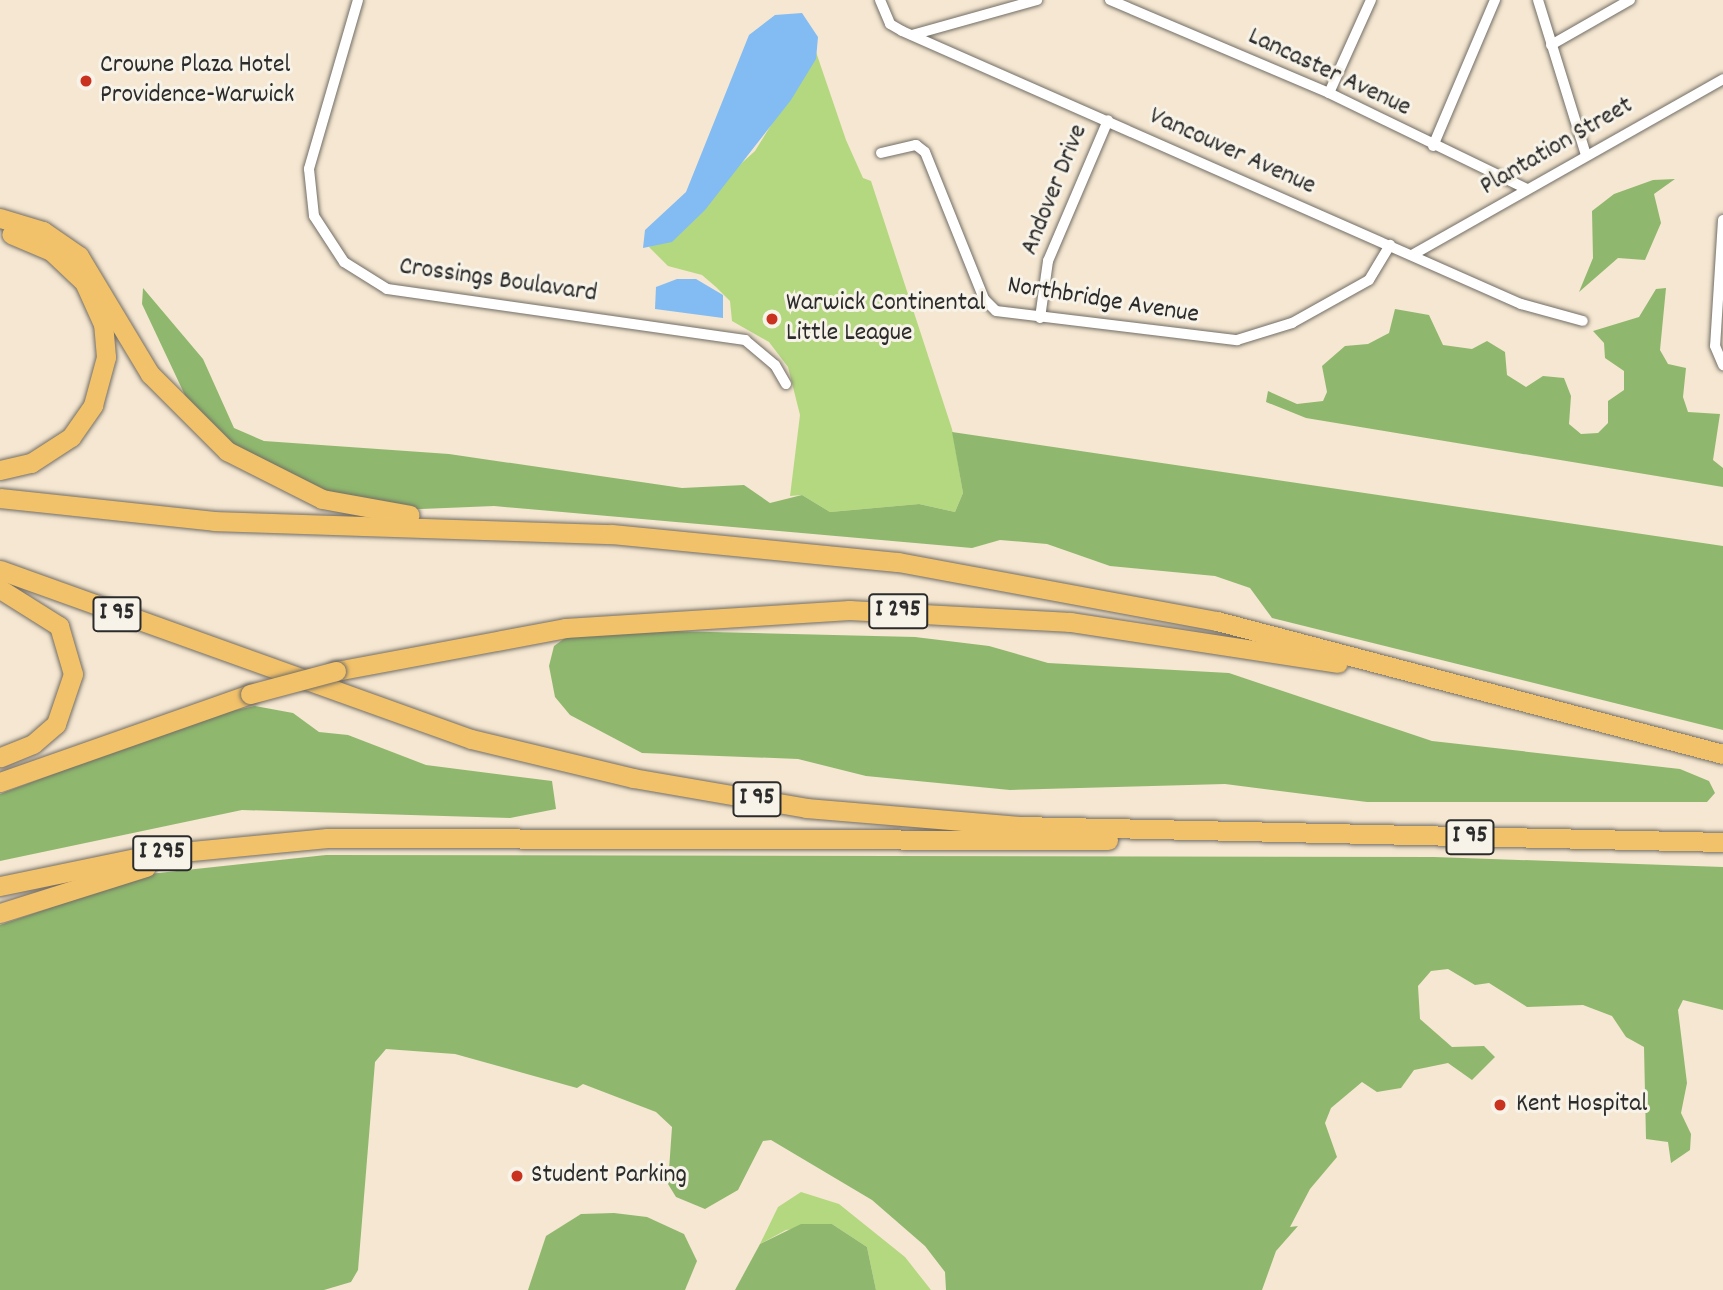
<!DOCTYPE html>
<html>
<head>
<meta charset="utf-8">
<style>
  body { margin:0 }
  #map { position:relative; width:1723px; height:1290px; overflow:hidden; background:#f5e7d1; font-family:Dekko,sans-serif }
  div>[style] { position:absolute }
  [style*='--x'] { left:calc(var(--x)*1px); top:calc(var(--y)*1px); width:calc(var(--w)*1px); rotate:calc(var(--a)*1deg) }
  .green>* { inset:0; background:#b4d880 }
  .forest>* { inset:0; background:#8fb86e }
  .water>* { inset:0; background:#83bbf3 }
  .roads { filter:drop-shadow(0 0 2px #726d65) drop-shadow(0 0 2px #726d65) }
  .minor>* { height:10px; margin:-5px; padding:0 5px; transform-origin:5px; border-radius:5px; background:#fff }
  .motorway>* { height:19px; margin:-9.5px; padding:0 9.5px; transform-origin:9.5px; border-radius:9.5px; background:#f2c26a }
  .bridges { filter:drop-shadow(0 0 2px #726d65) drop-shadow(0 0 2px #726d65) }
  .motorway-bridge>* { height:19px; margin:-9.5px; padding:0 9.5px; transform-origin:9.5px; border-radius:9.5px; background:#f2c26a }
  .dots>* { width:19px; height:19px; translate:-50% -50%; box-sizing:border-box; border:4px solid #f7f3e8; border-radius:50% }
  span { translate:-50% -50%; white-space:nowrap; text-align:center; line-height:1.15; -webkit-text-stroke:6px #f7f3e8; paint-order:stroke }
  .shield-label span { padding:2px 5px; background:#f7f3e8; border:2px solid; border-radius:5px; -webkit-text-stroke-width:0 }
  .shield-label { font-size:24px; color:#2b2b2b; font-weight:700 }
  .poi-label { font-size:26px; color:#2b2b2b }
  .left { translate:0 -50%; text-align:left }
  .street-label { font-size:26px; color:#2b2b2b }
</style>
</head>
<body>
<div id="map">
  <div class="green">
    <i style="clip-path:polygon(816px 52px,846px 140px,863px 178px,871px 181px,952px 429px,963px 493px,955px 512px,919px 504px,830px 512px,802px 495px,790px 496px,800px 415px,788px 367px,769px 342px,732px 321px,730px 301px,716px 287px,702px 275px,668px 266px,649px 247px,755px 151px)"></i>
    <i style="clip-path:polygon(801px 1192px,839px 1204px,905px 1257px,931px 1290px,876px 1290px,867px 1247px,832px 1224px,786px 1230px,760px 1244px,778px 1207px)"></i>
  </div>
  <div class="forest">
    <i style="clip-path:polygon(1675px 179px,1654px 194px,1661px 223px,1645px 260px,1618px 258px,1579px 292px,1593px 258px,1592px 211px,1614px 194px,1653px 180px)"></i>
    <i style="clip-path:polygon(143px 288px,203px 359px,234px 428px,264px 441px,449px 454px,682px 488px,744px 485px,770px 503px,802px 495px,830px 512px,919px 504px,955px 512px,963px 493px,952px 432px,1723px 546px,1723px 730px,1272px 618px,1250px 588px,1215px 576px,1110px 566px,1047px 544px,1000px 540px,972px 548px,494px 506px,397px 510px,300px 489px,199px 425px,142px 304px)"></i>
    <i style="clip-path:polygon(1666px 288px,1660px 350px,1668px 364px,1686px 368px,1683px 397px,1688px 412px,1720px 414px,1713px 460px,1723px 468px,1723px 487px,1306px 418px,1266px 402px,1268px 391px,1297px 404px,1323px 401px,1327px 392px,1322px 366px,1345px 346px,1368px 344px,1389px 333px,1395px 309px,1429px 315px,1443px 345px,1472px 349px,1487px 341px,1505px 352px,1507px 375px,1526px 387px,1543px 376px,1564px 378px,1571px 396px,1569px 424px,1581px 434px,1598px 433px,1608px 423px,1608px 401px,1624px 390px,1624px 371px,1605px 358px,1604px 343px,1593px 331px,1639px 317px,1656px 289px)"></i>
    <i style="clip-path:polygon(624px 630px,915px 637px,989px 646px,1048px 663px,1229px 673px,1432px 741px,1680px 769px,1709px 781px,1715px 793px,1707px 802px,1367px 802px,1225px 784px,1010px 790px,866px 776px,798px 759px,642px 753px,570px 715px,555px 697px,549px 666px,554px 646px,568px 636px)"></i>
    <i style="clip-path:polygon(255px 706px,293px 713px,319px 732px,348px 735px,426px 765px,552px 781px,556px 809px,510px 818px,242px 810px,0 861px,0 794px,211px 715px)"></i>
    <i style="clip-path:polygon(326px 855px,1434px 857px,1723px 867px,1723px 1010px,1683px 1000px,1678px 1010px,1687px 1083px,1681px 1113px,1691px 1134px,1690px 1150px,1671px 1163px,1668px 1142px,1646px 1139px,1644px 1047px,1626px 1037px,1612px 1016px,1583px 1005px,1527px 1007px,1489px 983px,1475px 985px,1448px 969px,1431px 971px,1418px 986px,1420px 1019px,1452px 1047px,1484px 1046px,1495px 1057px,1472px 1080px,1448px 1063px,1414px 1070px,1401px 1088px,1377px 1092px,1362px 1082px,1331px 1108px,1325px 1123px,1337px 1157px,1310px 1189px,1290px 1227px,1298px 1226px,1276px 1251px,1262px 1290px,946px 1290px,945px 1272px,925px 1246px,872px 1200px,771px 1140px,763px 1141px,738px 1190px,705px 1209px,676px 1197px,668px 1184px,672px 1127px,656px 1112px,583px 1084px,577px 1088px,455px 1054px,386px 1049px,375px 1062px,358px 1270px,351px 1282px,324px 1290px,0 1290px,0 925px,149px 874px)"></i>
    <i style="clip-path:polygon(614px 1213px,647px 1217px,684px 1234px,697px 1261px,685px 1290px,528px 1290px,546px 1236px,581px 1214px)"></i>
    <i style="clip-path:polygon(801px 1224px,832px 1224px,867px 1247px,876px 1290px,735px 1290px,760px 1244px)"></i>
  </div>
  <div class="water">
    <i style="clip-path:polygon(802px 13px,818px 37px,816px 59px,791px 100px,705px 210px,672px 242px,643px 248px,645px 230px,686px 192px,749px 35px,775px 15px)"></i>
    <i style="clip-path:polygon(677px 279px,696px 279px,723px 295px,723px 318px,655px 309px,656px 287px)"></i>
  </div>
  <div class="roads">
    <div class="minor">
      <i style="--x:358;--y:0;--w:176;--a:106.2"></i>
      <i style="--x:309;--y:169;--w:47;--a:83.9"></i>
      <i style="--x:314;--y:216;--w:55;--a:56.9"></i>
      <i style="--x:344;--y:262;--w:51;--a:32.1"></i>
      <i style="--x:387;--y:289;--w:362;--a:8.1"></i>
      <i style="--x:745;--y:340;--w:39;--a:40"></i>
      <i style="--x:775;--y:365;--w:22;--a:60"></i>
      <i style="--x:880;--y:0;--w:26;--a:67"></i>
      <i style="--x:890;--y:24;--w:14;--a:30"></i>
      <i style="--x:902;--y:31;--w:677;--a:23.8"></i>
      <i style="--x:1521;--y:304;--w:64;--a:15.3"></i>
      <i style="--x:1110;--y:0;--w:238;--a:23"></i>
      <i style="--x:1329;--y:93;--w:220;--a:25.9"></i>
      <i style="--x:1538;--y:0;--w:162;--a:72.8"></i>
      <i style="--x:912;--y:35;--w:130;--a:-15.6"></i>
      <i style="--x:1551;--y:45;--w:91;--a:-29.7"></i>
      <i style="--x:1329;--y:93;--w:102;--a:-65.7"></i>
      <i style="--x:1433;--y:146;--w:159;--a:-67"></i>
      <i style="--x:881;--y:153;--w:36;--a:-13"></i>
      <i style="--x:916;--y:145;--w:11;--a:38"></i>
      <i style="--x:925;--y:152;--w:158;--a:68.1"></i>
      <i style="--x:984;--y:299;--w:17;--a:45"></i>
      <i style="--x:996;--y:311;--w:243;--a:6.9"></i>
      <i style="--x:1237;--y:340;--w:58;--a:-17.2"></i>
      <i style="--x:1292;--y:323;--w:88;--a:-29.2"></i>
      <i style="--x:1369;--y:280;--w:41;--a:-59"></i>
      <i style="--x:1723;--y:220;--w:126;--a:93.6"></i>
      <i style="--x:1715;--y:346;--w:21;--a:67"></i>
      <i style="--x:1414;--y:254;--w:355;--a:-29.5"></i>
      <i style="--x:1040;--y:318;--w:58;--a:-82"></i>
      <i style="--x:1048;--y:261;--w:153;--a:-66.9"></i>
    </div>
    <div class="motorway">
      <i style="--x:0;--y:218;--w:45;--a:16.8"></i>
      <i style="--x:43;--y:231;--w:44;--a:34.8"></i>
      <i style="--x:79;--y:256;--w:138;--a:59"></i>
      <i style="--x:150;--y:374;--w:109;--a:45"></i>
      <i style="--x:227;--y:451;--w:106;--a:26.8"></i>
      <i style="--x:322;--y:499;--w:89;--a:10.3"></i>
      <i style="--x:0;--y:470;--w:32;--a:-13"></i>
      <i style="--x:31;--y:463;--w:48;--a:-33"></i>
      <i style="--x:71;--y:437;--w:39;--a:-55"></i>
      <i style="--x:93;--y:405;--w:50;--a:-74.8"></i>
      <i style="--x:106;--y:357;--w:33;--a:-95"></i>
      <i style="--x:103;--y:324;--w:46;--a:-114.3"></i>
      <i style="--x:84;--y:282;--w:45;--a:-136.8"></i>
      <i style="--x:51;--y:251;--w:43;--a:-157"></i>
      <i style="--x:0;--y:498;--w:215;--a:6.1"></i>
      <i style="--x:214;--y:521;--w:397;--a:1.9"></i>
      <i style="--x:611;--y:534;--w:288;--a:5.6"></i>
      <i style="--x:898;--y:562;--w:324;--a:10.5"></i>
      <i style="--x:1217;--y:621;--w:523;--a:14.73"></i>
      <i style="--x:0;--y:570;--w:500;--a:19.74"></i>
      <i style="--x:471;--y:739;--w:167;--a:13.5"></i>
      <i style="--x:633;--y:778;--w:176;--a:9.8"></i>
      <i style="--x:806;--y:808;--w:214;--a:4.8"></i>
      <i style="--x:1019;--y:826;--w:704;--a:1.3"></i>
      <i style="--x:0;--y:589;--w:70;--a:32.1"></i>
      <i style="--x:59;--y:626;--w:50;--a:73.7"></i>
      <i style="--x:73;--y:674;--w:53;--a:108.8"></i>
      <i style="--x:56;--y:724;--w:30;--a:139"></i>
      <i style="--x:33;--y:744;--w:35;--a:158"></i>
      <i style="--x:336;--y:671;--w:233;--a:-10.6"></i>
      <i style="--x:565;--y:628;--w:285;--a:-3.6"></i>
      <i style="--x:849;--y:610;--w:222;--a:3.1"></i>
      <i style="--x:1071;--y:622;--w:270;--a:8.7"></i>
      <i style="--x:0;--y:782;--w:265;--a:-19.4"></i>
      <i style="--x:0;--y:886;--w:153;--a:-11.7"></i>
      <i style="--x:150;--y:855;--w:178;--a:-5.5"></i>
      <i style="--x:327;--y:838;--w:781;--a:0.15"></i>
      <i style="--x:0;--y:913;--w:153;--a:-17.5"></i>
    </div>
  </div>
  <div class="bridges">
    <div class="motorway-bridge">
      <i style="--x:250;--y:694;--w:89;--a:-15"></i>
    </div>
  </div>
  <div class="dots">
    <i style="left:86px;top:81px;background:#c8321e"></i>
    <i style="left:772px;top:319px;background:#c8321e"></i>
    <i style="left:1500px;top:1105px;background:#c8321e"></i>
    <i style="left:517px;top:1176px;background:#c8321e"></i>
  </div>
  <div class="shield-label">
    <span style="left:898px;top:611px">I 295</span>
    <span style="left:117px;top:614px">I 95</span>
    <span style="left:757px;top:799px">I 95</span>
    <span style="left:1470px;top:837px">I 95</span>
    <span style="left:162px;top:853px">I 295</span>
  </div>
  <div class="poi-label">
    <span class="left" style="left:100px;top:81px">Crowne Plaza Hotel<br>Providence-Warwick</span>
    <span class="left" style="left:786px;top:319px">Warwick Continental<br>Little League</span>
    <span class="left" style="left:1516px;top:1105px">Kent Hospital</span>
    <span class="left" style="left:531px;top:1176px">Student Parking</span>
  </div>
  <div class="street-label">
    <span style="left:1329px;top:73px;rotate:25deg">Lancaster Avenue</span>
    <span style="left:1557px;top:147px;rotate:-30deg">Plantation Street</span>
    <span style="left:1232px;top:152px;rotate:24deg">Vancouver Avenue</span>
    <span style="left:1055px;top:190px;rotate:-68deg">Andover Drive</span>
    <span style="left:498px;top:281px;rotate:8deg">Crossings Boulavard</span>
    <span style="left:1103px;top:301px;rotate:9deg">Northbridge Avenue</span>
  </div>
</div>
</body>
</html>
